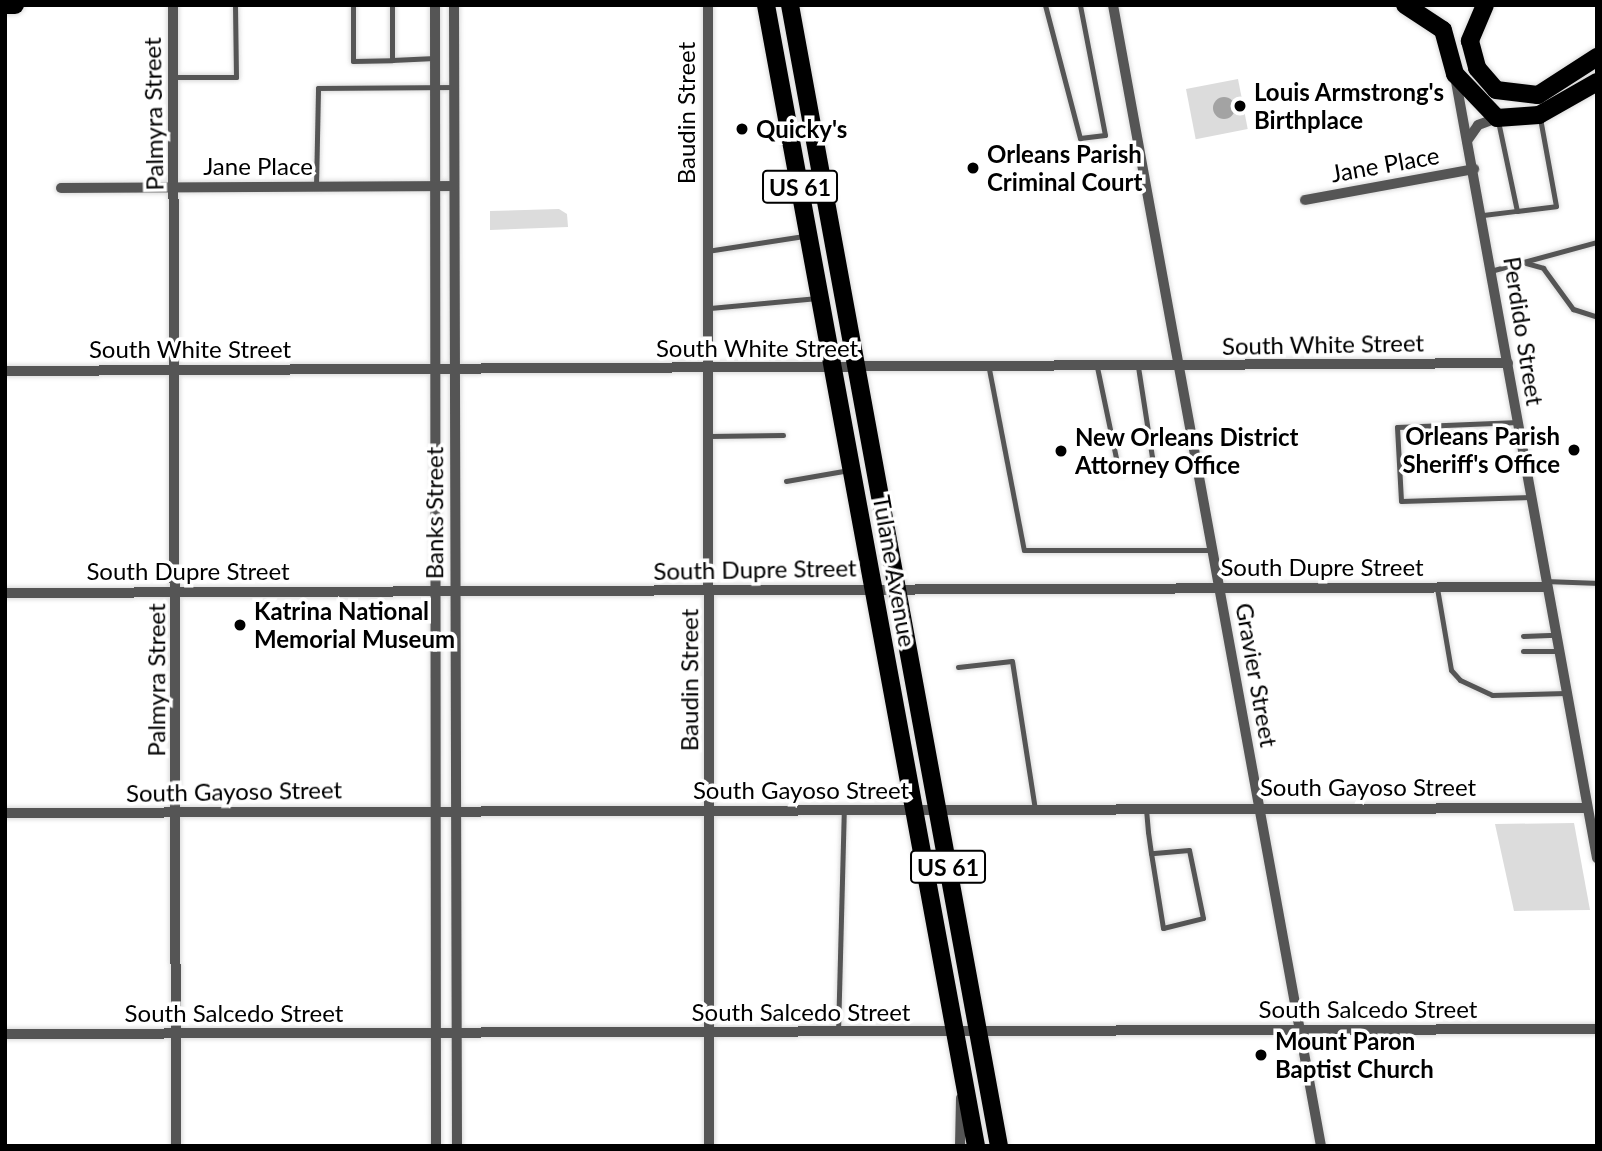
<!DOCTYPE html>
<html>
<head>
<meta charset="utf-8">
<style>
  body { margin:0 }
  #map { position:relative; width:1602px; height:1151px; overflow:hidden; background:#fff; font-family:Lato,sans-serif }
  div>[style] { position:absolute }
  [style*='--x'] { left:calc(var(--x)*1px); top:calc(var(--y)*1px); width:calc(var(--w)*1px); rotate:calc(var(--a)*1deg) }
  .green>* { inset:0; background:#dcdcdc; transform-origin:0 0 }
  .water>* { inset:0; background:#a3a3a3 }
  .round { border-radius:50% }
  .roads { filter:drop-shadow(0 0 2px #dbdbdb) drop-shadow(0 0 2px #dbdbdb) }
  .lane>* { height:5px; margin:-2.5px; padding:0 2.5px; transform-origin:2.5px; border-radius:2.5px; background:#555 }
  .street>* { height:10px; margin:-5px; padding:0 5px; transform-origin:5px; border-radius:5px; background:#555 }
  .primary>* { height:18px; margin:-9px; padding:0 9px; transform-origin:9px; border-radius:9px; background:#000 }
  .dots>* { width:19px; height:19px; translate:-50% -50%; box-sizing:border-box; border:4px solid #fff; border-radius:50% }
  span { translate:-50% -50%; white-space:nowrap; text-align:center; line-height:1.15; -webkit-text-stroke:7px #fff; paint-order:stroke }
  .shield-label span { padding:2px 5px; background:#fff; border:2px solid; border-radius:5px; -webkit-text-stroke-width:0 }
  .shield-label { font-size:23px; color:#000; font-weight:700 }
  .poi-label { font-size:24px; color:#000; font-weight:700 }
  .left { translate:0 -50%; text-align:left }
  .right { translate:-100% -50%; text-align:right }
  .street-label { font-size:24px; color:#000 }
  .frame { position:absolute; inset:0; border:7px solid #000; pointer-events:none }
</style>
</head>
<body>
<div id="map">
  <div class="green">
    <i style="left:1238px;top:79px;width:51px;height:53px;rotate:79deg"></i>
    <i style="clip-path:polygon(559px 209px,567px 214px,568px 227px,490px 230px,490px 211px)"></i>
    <i style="clip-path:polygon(1574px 823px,1590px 910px,1514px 911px,1495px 824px)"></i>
  </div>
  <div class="water">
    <i class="round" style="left:1213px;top:97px;width:22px;height:22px"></i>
  </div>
  <div class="roads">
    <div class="lane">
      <i style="--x:353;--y:5;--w:56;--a:90"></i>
      <i style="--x:353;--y:61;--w:39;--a:-1"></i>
      <i style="--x:392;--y:5;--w:55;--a:90"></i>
      <i style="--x:392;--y:60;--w:43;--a:-2.7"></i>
      <i style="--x:1045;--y:5;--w:138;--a:75.3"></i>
      <i style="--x:1080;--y:138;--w:25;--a:-7"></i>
      <i style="--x:1105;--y:135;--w:132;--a:-100.9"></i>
      <i style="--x:174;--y:77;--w:62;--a:0"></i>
      <i style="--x:236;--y:77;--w:72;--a:-90.8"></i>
      <i style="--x:1498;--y:121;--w:92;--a:78.1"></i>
      <i style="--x:1517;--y:211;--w:39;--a:-7"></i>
      <i style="--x:1556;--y:206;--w:89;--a:-100.3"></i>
      <i style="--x:316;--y:186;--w:98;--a:-88.8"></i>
      <i style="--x:318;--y:88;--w:136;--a:-0.4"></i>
      <i style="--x:1483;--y:215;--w:34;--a:-7"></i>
      <i style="--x:707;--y:251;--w:98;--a:-8.8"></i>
      <i style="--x:1526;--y:263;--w:18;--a:16"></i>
      <i style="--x:1543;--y:268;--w:51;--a:53.8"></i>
      <i style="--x:1573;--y:309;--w:25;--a:18"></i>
      <i style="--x:1494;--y:270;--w:107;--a:-15.2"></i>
      <i style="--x:710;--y:308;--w:108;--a:-5.3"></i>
      <i style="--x:1097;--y:367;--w:107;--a:78.2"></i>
      <i style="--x:1119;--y:472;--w:30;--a:-14"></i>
      <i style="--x:1148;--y:465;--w:9;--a:-63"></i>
      <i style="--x:1152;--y:457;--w:91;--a:-98.8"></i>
      <i style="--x:989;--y:369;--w:184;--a:79.1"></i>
      <i style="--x:1024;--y:550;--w:189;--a:0"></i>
      <i style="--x:1518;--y:422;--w:121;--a:177.6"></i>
      <i style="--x:1397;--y:427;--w:74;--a:86.9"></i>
      <i style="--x:1401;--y:501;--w:130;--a:-1.8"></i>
      <i style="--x:709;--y:436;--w:74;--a:-0.8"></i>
      <i style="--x:786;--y:481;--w:64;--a:-9.9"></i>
      <i style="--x:1547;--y:581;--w:50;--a:2.3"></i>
      <i style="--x:1437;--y:588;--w:83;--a:80.3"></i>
      <i style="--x:1451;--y:670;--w:13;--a:48"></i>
      <i style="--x:1460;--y:680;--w:35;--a:25"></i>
      <i style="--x:1492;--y:695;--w:74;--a:-1.5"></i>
      <i style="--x:1523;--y:636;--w:33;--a:-2"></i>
      <i style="--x:1523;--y:651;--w:36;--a:0"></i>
      <i style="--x:958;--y:667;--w:54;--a:-6.3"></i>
      <i style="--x:1012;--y:661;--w:150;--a:81.2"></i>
      <i style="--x:1146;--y:809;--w:23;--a:85"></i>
      <i style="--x:1148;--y:832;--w:21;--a:82"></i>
      <i style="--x:1151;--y:853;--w:76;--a:80.9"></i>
      <i style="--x:1163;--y:928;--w:41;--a:-14"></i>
      <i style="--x:1203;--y:918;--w:69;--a:-101.6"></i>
      <i style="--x:1189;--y:850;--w:38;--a:175"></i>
      <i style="--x:838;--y:1033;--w:222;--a:-88.5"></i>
    </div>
    <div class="street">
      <i style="--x:173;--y:5;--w:1141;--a:89.85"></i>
      <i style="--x:435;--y:5;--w:1141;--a:89.95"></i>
      <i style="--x:454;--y:5;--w:1141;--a:89.85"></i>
      <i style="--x:708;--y:5;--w:1141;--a:89.95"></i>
      <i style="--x:1113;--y:5;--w:1160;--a:79.67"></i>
      <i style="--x:1455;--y:76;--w:795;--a:79.71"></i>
      <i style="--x:1467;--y:141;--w:19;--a:-55"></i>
      <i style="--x:1478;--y:125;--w:20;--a:-20"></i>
      <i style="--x:61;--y:188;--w:393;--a:-0.3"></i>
      <i style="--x:1305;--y:200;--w:172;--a:-10.4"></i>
      <i style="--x:5;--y:371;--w:1503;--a:-0.3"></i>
      <i style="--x:5;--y:593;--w:1542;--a:-0.22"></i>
      <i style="--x:5;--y:813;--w:1582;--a:-0.18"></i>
      <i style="--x:5;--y:1034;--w:1592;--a:-0.18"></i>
      <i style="--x:960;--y:1146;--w:48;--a:-88.8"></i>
    </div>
    <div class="primary">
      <i style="--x:5;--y:5;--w:10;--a:0"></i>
      <i style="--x:766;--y:5;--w:1160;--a:79.57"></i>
      <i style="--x:790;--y:5;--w:1160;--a:79.62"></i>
      <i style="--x:1405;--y:5;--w:45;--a:33.3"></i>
      <i style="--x:1443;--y:30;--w:46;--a:74.7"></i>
      <i style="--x:1455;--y:74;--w:61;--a:46.3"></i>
      <i style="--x:1497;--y:118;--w:42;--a:-4.1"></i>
      <i style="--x:1539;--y:115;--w:67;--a:-29.6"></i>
      <i style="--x:1485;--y:5;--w:39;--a:113"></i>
      <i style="--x:1470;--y:41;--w:28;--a:75"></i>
      <i style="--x:1477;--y:68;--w:29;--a:49"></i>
      <i style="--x:1496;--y:90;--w:42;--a:6.8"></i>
      <i style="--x:1538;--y:95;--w:70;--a:-32.8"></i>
    </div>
  </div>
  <div class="dots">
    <i style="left:1240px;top:106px;background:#000"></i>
    <i style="left:742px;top:129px;background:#000"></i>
    <i style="left:973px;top:168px;background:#000"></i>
    <i style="left:1574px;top:450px;background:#000"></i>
    <i style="left:1061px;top:451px;background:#000"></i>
    <i style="left:240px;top:625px;background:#000"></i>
    <i style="left:1261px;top:1055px;background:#000"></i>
  </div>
  <div class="shield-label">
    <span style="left:800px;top:187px">US 61</span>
    <span style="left:948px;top:867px">US 61</span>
  </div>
  <div class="poi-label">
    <span class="left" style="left:1254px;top:106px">Louis Armstrong's<br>Birthplace</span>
    <span class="left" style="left:756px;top:129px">Quicky's</span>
    <span class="left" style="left:987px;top:168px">Orleans Parish<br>Criminal Court</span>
    <span class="right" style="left:1560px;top:450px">Orleans Parish<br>Sheriff's Office</span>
    <span class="left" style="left:1075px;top:451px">New Orleans District<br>Attorney Office</span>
    <span class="left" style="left:254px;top:625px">Katrina National<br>Memorial Museum</span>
    <span class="left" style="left:1275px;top:1055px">Mount Paron<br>Baptist Church</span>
  </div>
  <div class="street-label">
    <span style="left:686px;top:113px;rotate:-90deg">Baudin Street</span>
    <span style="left:153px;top:114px;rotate:-91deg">Palmyra Street</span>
    <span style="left:1385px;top:164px;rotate:-10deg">Jane Place</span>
    <span style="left:258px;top:166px">Jane Place</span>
    <span style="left:1524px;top:331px;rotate:81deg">Perdido Street</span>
    <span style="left:1323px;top:344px;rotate:-1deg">South White Street</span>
    <span style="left:757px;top:348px">South White Street</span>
    <span style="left:190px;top:349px">South White Street</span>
    <span style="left:434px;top:513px;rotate:-90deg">Banks Street</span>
    <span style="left:1322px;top:567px">South Dupre Street</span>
    <span style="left:755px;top:569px;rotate:-1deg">South Dupre Street</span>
    <span style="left:188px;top:571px">South Dupre Street</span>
    <span style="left:895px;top:571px;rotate:80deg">Tulane Avenue</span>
    <span style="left:1257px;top:675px;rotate:80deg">Gravier Street</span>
    <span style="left:156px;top:680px;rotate:-90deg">Palmyra Street</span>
    <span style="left:689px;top:680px;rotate:-90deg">Baudin Street</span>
    <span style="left:1368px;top:787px">South Gayoso Street</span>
    <span style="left:801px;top:790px">South Gayoso Street</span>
    <span style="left:234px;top:791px;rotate:-1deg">South Gayoso Street</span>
    <span style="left:1368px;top:1009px">South Salcedo Street</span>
    <span style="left:801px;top:1012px">South Salcedo Street</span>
    <span style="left:234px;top:1013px">South Salcedo Street</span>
  </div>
  <div class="frame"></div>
</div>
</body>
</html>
